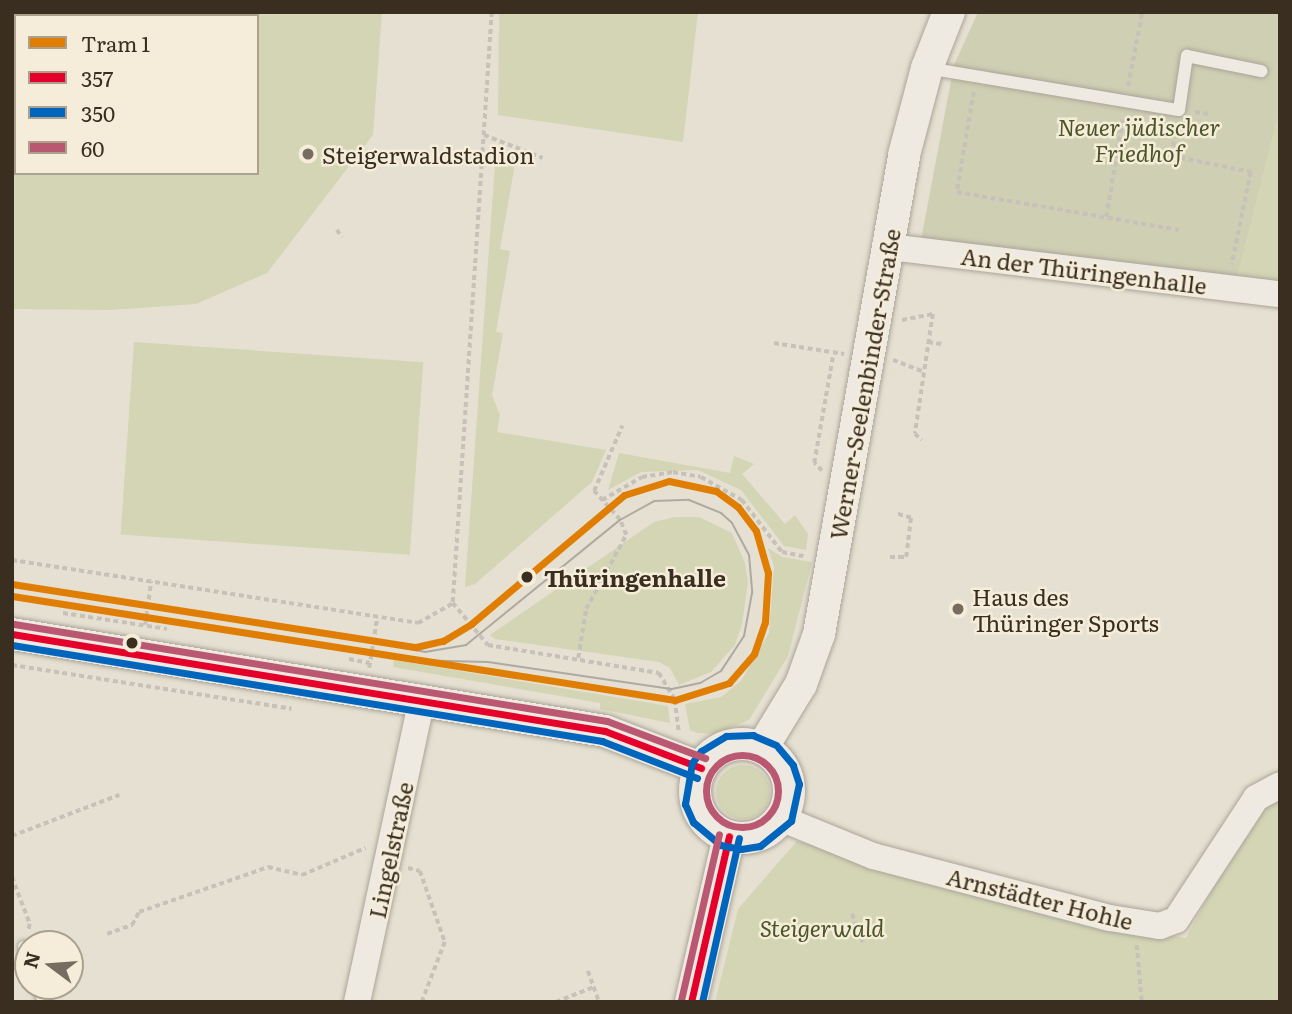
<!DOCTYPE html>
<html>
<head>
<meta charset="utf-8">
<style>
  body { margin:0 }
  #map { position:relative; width:1292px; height:1014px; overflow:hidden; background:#e5e0d1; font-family:Literata,serif }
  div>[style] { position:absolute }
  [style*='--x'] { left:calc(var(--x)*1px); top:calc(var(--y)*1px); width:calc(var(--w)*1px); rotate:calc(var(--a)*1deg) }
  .green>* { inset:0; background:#d3d5b4; transform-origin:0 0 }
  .round { border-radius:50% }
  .cemetery>* { inset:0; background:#cecfb3 }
  .path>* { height:3.5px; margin-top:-1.75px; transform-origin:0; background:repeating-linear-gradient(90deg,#c6c1b9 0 5px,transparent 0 8.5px) }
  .roads { filter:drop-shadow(0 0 2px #aba599) drop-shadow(0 0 2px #aba599) }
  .service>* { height:12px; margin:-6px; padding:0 6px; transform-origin:6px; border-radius:6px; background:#eeeae2 }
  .minor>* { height:26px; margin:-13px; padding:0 13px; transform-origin:13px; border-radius:13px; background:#eeeae2 }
  .tertiary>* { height:32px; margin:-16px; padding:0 16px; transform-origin:16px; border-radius:16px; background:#eeeae2 }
  .tertiary>.ring { margin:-16px; padding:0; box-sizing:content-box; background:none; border:32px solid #eeeae2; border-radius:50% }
  .tram>* { height:2px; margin:-1px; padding:0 1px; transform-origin:1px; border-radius:1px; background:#adaaa2 }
  .bus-1>* { height:7px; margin:-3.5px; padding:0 3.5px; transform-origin:3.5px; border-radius:3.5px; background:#e4002b }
  .bus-2>* { height:7px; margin:-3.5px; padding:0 3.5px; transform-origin:3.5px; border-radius:3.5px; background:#0065bd }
  .bus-3>* { height:7px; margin:-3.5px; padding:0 3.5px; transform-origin:3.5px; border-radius:3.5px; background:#ba5872 }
  .bus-3>.ring { margin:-3.5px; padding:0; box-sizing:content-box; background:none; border:7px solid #ba5872; border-radius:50% }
  .tram-1>* { height:7px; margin:-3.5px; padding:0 3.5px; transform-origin:3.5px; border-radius:3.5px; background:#df7e03 }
  .dots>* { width:19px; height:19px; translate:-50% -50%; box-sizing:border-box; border:4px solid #f5edd9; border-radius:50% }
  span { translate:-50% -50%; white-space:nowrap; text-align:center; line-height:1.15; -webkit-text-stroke:5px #f5edd9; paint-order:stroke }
  .park-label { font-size:23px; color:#4a5628; font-style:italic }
  .poi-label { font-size:23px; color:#3a2e21 }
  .left { translate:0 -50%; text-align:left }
  .street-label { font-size:23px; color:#3a2e21 }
  .stop-label { font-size:23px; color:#3a2e21; font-weight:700 }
  .frame { position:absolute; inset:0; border:14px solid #3a2e21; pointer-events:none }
  .legend { position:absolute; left:14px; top:14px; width:245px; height:161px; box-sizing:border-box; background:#f5edd9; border:2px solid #aaa18f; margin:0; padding:9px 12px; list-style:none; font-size:21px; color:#3a2e21 }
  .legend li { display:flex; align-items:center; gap:14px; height:35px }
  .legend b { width:35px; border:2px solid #aaa18f }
  .north { position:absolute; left:14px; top:930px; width:70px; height:70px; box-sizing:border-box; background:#f5edd9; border:2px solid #aaa18f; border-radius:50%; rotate:286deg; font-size:19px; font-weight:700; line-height:28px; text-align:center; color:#3a2e21 }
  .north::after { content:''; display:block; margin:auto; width:24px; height:32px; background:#766c5f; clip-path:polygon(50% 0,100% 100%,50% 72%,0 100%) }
</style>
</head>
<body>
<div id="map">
  <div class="green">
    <i style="clip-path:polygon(evenodd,12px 12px,382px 12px,373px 135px,267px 273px,196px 304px,110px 310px,12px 309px,12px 12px,16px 16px,257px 16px,257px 173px,16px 173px,16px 16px)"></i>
    <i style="clip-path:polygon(499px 12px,698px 12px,683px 142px,498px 115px)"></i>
    <i style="clip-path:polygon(1280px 108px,1280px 284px,1237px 278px)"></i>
    <i style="clip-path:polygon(496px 150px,516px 158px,500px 249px,510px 251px,496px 332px,503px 333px,492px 395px,500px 415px,497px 432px,606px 450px,592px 482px,475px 584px,465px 587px)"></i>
    <i style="left:134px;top:342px;width:290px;height:193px;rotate:4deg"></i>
    <i style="clip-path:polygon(619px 453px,730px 473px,734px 456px,754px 464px,742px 474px,785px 524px,795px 515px,808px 534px,806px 550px,784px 546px,741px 490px,698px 470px,641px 472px,608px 490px)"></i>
    <i style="clip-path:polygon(675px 517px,699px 517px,732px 533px,745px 563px,748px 582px,742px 624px,735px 645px,711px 672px,679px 685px,670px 668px,659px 662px,495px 639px,490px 635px,654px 522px)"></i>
    <i style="clip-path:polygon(768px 548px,782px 557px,812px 562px,788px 656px,749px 720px,715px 734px,697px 733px,690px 730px,685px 704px,721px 697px,741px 681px,769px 633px,774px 566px)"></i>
    <i style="clip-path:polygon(394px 660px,668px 706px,670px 723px,600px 709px,600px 703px,393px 667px)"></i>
    <i class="round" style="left:716px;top:765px;width:54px;height:54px"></i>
    <i style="clip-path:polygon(1280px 797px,1280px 1002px,715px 1002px,738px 909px,797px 841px,1125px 928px,1186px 938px,1213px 888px,1270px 799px)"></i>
  </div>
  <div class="cemetery">
    <i style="clip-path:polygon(978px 12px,1280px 12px,1280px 108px,1237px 278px,921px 240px,954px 65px)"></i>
  </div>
  <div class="path">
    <i style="--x:492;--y:12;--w:592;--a:93.78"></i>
    <i style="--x:453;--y:603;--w:55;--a:50.2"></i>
    <i style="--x:488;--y:645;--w:173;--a:9.3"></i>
    <i style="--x:659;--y:673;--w:31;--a:59"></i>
    <i style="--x:675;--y:700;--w:31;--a:83"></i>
    <i style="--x:1128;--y:86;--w:75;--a:-79.3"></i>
    <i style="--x:974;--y:92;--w:101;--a:99.6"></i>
    <i style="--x:957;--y:192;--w:225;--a:9.7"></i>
    <i style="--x:1195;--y:112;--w:15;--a:8"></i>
    <i style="--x:1176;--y:125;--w:31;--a:97"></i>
    <i style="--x:1172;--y:156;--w:81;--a:11.4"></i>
    <i style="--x:1251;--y:172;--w:94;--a:101.7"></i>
    <i style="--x:484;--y:135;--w:63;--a:21.3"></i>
    <i style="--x:1106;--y:217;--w:101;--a:-80.4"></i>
    <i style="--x:337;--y:230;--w:9;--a:54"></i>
    <i style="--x:902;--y:320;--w:32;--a:-11"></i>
    <i style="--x:933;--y:314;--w:121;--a:98.5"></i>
    <i style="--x:915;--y:434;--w:9;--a:41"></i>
    <i style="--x:928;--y:342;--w:14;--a:8"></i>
    <i style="--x:774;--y:343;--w:71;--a:8.9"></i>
    <i style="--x:893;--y:360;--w:33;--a:21"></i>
    <i style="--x:822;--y:471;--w:11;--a:-135"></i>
    <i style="--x:814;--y:463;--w:110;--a:-80"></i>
    <i style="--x:602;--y:500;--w:46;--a:-29.9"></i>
    <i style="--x:642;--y:477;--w:31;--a:-9"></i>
    <i style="--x:673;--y:472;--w:28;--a:10"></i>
    <i style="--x:701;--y:477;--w:47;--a:29.3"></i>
    <i style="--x:742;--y:500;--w:66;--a:52.4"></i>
    <i style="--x:782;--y:552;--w:25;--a:11"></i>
    <i style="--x:890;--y:557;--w:16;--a:0"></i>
    <i style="--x:906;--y:557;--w:39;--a:-83"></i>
    <i style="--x:911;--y:518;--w:16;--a:-165"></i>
    <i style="--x:12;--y:560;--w:411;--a:8.8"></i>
    <i style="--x:418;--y:623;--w:40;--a:-29.7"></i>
    <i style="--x:63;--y:613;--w:105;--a:8.7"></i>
    <i style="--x:145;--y:625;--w:44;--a:-82.2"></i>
    <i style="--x:578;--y:658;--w:50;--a:-80.7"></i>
    <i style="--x:586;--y:609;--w:84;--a:-61.6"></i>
    <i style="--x:626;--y:535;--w:16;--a:-112"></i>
    <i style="--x:620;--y:520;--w:39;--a:-132"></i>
    <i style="--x:594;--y:491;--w:71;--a:-66.7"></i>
    <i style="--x:349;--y:659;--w:21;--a:11"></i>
    <i style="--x:12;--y:665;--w:283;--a:8.9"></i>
    <i style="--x:369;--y:668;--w:51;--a:-80.9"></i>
    <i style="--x:12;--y:836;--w:115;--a:-21"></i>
    <i style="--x:408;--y:868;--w:12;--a:14"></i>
    <i style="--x:420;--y:871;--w:75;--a:70.6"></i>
    <i style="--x:445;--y:942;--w:64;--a:111"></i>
    <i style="--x:12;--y:877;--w:50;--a:69"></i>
    <i style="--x:30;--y:924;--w:8;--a:104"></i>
    <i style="--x:852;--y:914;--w:33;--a:69"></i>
    <i style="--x:107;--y:934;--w:27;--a:-20"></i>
    <i style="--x:132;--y:925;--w:15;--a:-62"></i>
    <i style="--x:139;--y:912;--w:137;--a:-19.2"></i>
    <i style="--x:268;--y:867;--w:35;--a:13"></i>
    <i style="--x:302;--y:875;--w:69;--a:-23.2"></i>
    <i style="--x:1137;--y:945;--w:57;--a:85"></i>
    <i style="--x:588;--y:971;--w:33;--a:70"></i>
    <i style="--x:556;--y:1002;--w:41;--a:-21.5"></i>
  </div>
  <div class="roads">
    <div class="service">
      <i style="--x:927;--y:68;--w:255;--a:9.5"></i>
      <i style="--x:1179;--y:110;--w:55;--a:-81.6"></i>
      <i style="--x:1187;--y:56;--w:76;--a:11.5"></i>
      <i style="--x:24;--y:947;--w:12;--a:70"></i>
      <i style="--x:38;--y:986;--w:17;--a:69"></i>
    </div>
    <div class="minor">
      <i style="--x:889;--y:247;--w:394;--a:6.9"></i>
      <i style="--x:780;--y:818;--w:100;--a:22.2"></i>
      <i style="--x:873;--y:856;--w:245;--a:14.7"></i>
      <i style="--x:1110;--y:918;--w:51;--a:9.1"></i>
      <i style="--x:1160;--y:926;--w:17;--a:-21"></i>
      <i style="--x:1176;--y:920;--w:146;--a:-56.7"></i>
      <i style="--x:1256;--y:798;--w:27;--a:-28"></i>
      <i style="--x:357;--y:1002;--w:311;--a:-77.9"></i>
    </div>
    <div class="tertiary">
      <i style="--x:12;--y:634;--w:601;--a:9.29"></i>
      <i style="--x:605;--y:731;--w:103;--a:21.1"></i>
      <i class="ring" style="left:695px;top:744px;width:62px;height:62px"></i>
      <i style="--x:762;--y:748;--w:75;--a:-58.6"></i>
      <i style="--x:801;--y:684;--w:53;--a:-70.2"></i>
      <i style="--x:819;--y:634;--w:486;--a:-79.9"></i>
      <i style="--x:904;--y:155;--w:90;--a:-75.2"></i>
      <i style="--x:927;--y:68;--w:60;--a:-68.6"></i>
      <i style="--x:691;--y:1002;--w:170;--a:-77.1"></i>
    </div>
  </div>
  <div class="tram">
    <i style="--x:394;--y:646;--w:32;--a:11"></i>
    <i style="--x:425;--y:652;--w:42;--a:-9.7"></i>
    <i style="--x:466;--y:645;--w:198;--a:-39.1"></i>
    <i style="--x:620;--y:520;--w:39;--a:-29"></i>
    <i style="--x:654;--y:501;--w:35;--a:-2"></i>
    <i style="--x:689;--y:500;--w:35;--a:22"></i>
    <i style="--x:721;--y:513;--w:15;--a:42"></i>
    <i style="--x:732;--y:523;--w:36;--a:62"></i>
    <i style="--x:749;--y:555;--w:38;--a:85"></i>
    <i style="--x:752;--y:593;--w:44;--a:100.5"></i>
    <i style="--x:744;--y:636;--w:42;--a:123.3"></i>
    <i style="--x:721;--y:671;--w:24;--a:150"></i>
    <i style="--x:700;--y:683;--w:30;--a:168"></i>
    <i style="--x:671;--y:689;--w:185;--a:-171.6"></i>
    <i style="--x:488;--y:662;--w:78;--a:-178.5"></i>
  </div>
  <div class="bus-1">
    <i style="--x:12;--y:634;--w:601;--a:9.29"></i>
    <i style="--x:605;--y:731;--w:103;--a:21.1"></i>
    <i style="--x:691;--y:1002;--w:170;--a:-77.1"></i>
  </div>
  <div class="bus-2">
    <i style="--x:12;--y:645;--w:598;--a:9.24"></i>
    <i style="--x:602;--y:741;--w:102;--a:21.3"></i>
    <i style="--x:776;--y:745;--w:25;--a:-157"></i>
    <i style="--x:753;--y:735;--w:27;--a:178"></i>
    <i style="--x:726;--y:736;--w:29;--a:149"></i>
    <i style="--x:701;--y:751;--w:15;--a:127"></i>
    <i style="--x:692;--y:763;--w:42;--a:99.7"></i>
    <i style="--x:685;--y:804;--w:20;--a:66"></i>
    <i style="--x:693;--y:822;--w:35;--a:40"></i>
    <i style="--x:720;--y:845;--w:21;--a:11"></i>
    <i style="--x:741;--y:849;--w:19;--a:-9"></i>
    <i style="--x:760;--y:846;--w:40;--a:-39"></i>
    <i style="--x:791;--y:821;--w:38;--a:-78"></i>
    <i style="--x:799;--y:784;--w:20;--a:-108"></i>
    <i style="--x:793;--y:765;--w:23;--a:-130"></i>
    <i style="--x:702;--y:1002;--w:168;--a:-77.3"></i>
  </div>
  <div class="bus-3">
    <i style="--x:14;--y:624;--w:601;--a:9.29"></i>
    <i style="--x:607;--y:721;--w:105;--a:20.7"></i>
    <i class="ring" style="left:706px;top:755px;width:65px;height:65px"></i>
    <i style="--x:681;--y:1000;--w:170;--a:-77.1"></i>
  </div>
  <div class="tram-1">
    <i style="--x:12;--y:584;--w:409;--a:8.9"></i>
    <i style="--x:416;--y:647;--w:28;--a:-13"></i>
    <i style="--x:443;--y:641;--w:33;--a:-31"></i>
    <i style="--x:471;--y:624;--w:200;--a:-40.1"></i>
    <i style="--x:624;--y:495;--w:47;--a:-17.3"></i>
    <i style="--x:669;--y:481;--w:48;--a:12"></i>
    <i style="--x:716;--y:491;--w:27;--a:36"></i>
    <i style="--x:738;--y:507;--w:30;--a:53"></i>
    <i style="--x:756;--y:531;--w:44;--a:74.1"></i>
    <i style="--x:768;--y:573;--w:49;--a:93.5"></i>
    <i style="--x:765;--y:622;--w:34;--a:109"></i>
    <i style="--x:754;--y:654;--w:38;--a:131"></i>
    <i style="--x:729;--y:683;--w:57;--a:162.5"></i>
    <i style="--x:675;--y:700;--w:671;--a:-171.09"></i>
  </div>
  <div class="dots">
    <i style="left:308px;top:154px;background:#766c5f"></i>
    <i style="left:527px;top:577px;background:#3a2e21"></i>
    <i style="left:958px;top:609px;background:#766c5f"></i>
    <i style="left:132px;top:643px;background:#3a2e21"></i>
  </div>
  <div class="park-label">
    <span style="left:1139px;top:139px">Neuer jüdischer<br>Friedhof</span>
    <span style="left:822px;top:927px">Steigerwald</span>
  </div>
  <div class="poi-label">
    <span class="left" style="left:322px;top:154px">Steigerwaldstadion</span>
    <span class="left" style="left:972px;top:609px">Haus des<br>Thüringer Sports</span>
  </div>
  <div class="street-label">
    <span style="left:1084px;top:270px;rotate:7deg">An der Thüringenhalle</span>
    <span style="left:864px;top:384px;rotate:-80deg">Werner-Seelenbinder-Straße</span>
    <span style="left:390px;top:850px;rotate:-78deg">Lingelstraße</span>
    <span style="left:1040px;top:898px;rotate:14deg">Arnstädter Hohle</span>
  </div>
  <div class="stop-label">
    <span class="left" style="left:544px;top:577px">Thüringenhalle</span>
  </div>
  <div class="frame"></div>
  <ul class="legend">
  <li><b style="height:9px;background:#df7e03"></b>Tram 1</li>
  <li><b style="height:9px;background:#e4002b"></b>357</li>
  <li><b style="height:9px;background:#0065bd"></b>350</li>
  <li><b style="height:9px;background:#ba5872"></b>60</li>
  </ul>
  <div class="north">N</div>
</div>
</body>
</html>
